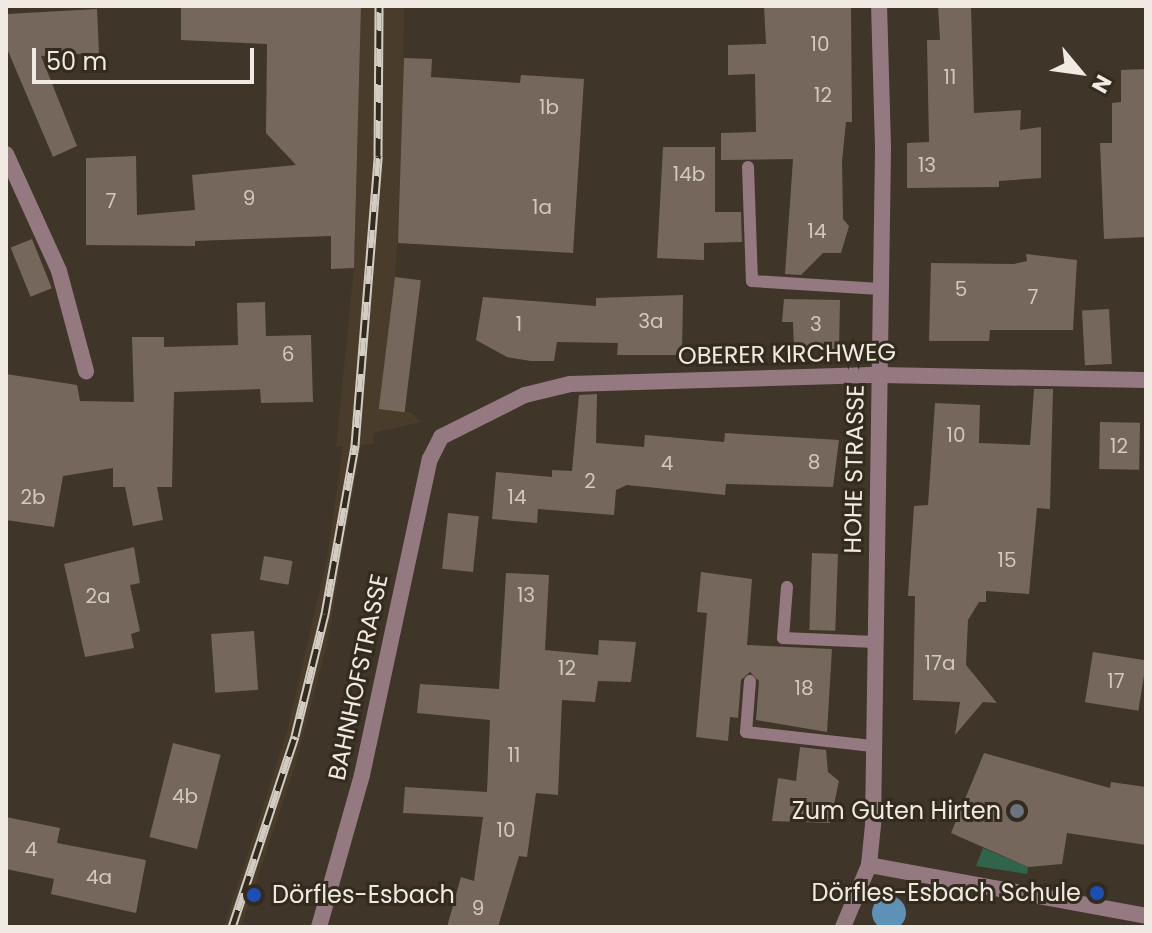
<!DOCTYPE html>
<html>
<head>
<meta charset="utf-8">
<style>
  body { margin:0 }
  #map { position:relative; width:1152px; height:933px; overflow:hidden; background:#3f3529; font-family:Poppins,sans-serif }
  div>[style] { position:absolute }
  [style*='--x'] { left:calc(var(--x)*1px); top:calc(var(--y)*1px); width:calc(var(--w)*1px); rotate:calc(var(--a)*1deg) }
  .built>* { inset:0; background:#493c2a }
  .green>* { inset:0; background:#30654c }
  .water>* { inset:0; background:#5e91b6 }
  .round { border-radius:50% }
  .building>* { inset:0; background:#75675c; transform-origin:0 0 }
  .service>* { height:12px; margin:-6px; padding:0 6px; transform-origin:6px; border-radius:6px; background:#957980 }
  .minor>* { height:16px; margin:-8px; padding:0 8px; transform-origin:8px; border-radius:8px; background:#957980 }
  .rail>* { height:9px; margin-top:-4.5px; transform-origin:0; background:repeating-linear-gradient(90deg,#342b1f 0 18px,#d3ccc3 0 36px); box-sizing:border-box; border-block:2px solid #d3ccc3 }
  .dots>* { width:22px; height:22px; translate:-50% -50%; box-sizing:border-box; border:4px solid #342b1f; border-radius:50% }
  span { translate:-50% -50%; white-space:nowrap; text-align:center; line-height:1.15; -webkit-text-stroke:6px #342b1f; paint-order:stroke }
  .number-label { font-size:20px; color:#d1c9c0 }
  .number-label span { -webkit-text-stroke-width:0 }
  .street-label { font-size:24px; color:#f0eae2 }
  .poi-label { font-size:24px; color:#f0eae2 }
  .right { translate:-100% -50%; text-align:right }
  .left { translate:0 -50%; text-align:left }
  .frame { position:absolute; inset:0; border:8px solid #f0eae2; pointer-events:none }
  .north { position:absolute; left:1040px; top:32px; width:80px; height:80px; -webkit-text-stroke:6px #342b1f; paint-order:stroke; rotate:119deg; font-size:22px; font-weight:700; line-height:32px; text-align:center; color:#f0eae2 }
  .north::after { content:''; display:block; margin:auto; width:28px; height:36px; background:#f0eae2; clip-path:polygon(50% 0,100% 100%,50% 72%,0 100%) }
  .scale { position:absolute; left:32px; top:48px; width:222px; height:36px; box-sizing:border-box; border:4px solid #f0eae2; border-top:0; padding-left:10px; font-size:24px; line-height:28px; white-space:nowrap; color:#f0eae2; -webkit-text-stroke:6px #342b1f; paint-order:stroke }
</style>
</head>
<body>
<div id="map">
  <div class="built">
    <i style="clip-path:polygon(361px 6px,404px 6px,403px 163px,386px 410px,411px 412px,421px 422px,374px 433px,373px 444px,361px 445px,327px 644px,295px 766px,241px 927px,224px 927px,287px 732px,327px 559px,343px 446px,336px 446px,354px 268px)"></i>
  </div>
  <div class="green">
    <i style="clip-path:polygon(983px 848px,1028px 867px,1027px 874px,976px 866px)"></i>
  </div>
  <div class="water">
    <i class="round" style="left:872px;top:896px;width:34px;height:34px"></i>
  </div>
  <div class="building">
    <i style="clip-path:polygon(181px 6px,361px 6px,354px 268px,331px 269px,331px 236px,195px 241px,195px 246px,86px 245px,86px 158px,136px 156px,137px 215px,195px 210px,192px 175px,296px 165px,266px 133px,267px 44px,181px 40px)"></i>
    <i style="clip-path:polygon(764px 6px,851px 6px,852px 122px,846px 122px,842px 161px,843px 219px,849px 226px,841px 253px,823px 253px,801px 275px,785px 274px,793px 159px,721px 160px,721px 133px,756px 132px,755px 74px,728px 75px,728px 45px,766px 44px)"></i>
    <i style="clip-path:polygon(938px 6px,971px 6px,974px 113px,1021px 110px,1020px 130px,1041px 127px,1041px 178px,999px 181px,999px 187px,907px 188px,907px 143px,929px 142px,927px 40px,940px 40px)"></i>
    <i style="clip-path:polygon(97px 9px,99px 53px,41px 56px,77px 146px,53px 157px,8px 51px,7px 14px)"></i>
    <i style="clip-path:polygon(404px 58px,432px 59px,431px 77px,520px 83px,521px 75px,584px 79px,573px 253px,398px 243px)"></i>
    <i style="clip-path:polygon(1146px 69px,1146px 237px,1104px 239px,1100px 143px,1112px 143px,1112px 103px,1121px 102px,1121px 70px)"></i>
    <i style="clip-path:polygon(663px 147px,715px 147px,715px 212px,741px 212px,742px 242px,704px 243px,704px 260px,657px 258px)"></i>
    <i style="left:32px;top:239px;width:53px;height:23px;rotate:68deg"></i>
    <i style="clip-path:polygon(1026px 254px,1077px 260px,1073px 330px,990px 330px,989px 341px,929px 341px,931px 263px,1014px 264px,1027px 261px)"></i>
    <i style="left:395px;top:277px;width:26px;height:133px;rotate:7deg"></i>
    <i style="clip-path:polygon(683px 295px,682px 355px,617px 355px,618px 343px,557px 342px,554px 361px,531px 361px,507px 357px,476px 340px,483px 297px,596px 306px,596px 298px)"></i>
    <i style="clip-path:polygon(784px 299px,840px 300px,839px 349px,794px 349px,793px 322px,782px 322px)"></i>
    <i style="clip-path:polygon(265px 302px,266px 336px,311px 335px,313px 402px,261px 403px,260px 389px,174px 392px,172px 487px,157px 487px,163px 520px,133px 526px,125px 487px,113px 487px,113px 468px,63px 476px,54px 527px,6px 520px,6px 374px,77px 385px,80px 401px,134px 402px,132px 337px,164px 337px,164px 347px,238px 345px,237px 303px)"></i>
    <i style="left:1109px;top:309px;width:55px;height:27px;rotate:87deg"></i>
    <i style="clip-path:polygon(1034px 389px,1053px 389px,1050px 509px,1037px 508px,1029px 594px,986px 591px,986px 602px,979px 602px,968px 620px,966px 665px,997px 703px,983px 702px,955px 735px,960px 702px,913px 700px,915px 596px,908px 596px,914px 506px,928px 505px,935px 403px,980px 405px,979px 443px,1030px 445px)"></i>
    <i style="clip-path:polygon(597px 394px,596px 443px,644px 447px,645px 435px,724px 442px,725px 433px,839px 440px,833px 487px,726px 484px,725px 495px,627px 485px,616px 490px,614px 515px,538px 509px,537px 523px,492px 519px,496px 472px,552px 477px,552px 470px,572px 471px,579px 395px)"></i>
    <i style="left:1100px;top:422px;width:40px;height:47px;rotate:1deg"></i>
    <i style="left:448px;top:513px;width:31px;height:56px;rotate:6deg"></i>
    <i style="clip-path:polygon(134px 547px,140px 583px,130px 585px,140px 631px,131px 634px,134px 648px,85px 657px,64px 564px)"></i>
    <i style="left:812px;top:553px;width:26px;height:77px;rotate:2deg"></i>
    <i style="left:264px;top:556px;width:29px;height:24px;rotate:10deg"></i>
    <i style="clip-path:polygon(701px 572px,752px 579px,747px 645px,832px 649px,827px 732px,756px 720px,759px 681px,750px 672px,741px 680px,738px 718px,730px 717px,728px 741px,696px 737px,707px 613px,697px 612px)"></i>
    <i style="clip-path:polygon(506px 573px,549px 575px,545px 650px,598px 655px,599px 640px,636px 642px,631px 682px,598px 681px,595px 702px,562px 700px,558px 795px,536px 793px,527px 857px,519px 856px,498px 927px,447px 927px,461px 877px,474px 881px,483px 817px,403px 813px,405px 787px,487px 792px,490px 720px,417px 713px,420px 684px,499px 689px)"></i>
    <i style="left:254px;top:631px;width:59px;height:43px;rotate:86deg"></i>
    <i style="left:1093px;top:652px;width:54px;height:51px;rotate:9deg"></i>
    <i style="left:173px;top:743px;width:49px;height:97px;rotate:14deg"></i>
    <i style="clip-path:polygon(800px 747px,826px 750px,828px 772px,839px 781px,830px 823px,772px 821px,778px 778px,796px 781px)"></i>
    <i style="clip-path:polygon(984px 753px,1110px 788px,1111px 782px,1146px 787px,1146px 845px,1067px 833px,1062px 864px,1028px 867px,951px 833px)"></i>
    <i style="clip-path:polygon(6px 817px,60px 828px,57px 843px,146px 860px,136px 913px,51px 894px,54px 879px,6px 869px)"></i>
  </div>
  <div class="service">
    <i style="--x:748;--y:167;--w:114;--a:88"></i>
    <i style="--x:752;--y:281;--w:128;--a:3.6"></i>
    <i style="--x:787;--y:587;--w:51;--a:94.5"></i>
    <i style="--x:783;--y:638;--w:92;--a:2.5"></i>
    <i style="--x:750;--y:681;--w:51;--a:94.5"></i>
    <i style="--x:746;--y:732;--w:127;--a:6.3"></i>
  </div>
  <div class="minor">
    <i style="--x:6;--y:154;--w:128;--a:65.6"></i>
    <i style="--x:59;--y:271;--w:104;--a:74.9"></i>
    <i style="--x:869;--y:865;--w:282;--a:10.4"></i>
    <i style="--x:319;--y:927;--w:158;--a:-74.2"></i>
    <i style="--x:362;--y:775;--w:323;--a:-77.9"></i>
    <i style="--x:430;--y:459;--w:25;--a:-63"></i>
    <i style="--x:441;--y:437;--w:94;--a:-26.6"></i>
    <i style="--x:525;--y:395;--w:46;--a:-13.7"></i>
    <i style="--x:570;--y:384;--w:310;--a:-1.7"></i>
    <i style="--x:880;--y:375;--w:266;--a:1.1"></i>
    <i style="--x:843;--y:927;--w:67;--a:-67.2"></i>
    <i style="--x:869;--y:865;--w:40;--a:-84.3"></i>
    <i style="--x:873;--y:825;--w:678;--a:-89.15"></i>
    <i style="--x:883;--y:147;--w:141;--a:-91.6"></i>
  </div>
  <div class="rail">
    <i style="--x:232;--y:927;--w:201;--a:-71.7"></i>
    <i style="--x:295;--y:736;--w:126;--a:-76.2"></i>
    <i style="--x:325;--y:614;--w:172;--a:-79.9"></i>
    <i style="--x:355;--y:445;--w:290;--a:-85.4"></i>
    <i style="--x:378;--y:156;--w:150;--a:-89.6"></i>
  </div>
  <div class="dots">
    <i style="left:1017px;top:811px;background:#6b7280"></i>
    <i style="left:1097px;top:893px;background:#1a4fb4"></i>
    <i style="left:254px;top:895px;background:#1a4fb4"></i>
  </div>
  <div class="number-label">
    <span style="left:820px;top:44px">10</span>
    <span style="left:950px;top:77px">11</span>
    <span style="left:823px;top:95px">12</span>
    <span style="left:549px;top:107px">1b</span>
    <span style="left:927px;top:165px">13</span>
    <span style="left:689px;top:174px">14b</span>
    <span style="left:249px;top:198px">9</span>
    <span style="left:111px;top:201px">7</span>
    <span style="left:542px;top:207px">1a</span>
    <span style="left:817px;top:231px">14</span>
    <span style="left:961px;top:289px">5</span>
    <span style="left:1033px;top:297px">7</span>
    <span style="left:651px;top:321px">3a</span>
    <span style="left:519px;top:324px">1</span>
    <span style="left:816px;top:324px">3</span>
    <span style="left:288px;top:354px">6</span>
    <span style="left:956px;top:435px">10</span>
    <span style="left:1119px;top:446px">12</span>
    <span style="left:814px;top:462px">8</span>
    <span style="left:667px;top:463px">4</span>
    <span style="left:590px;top:481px">2</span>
    <span style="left:33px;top:497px">2b</span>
    <span style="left:517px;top:497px">14</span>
    <span style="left:1007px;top:560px">15</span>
    <span style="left:526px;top:595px">13</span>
    <span style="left:98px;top:596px">2a</span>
    <span style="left:940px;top:663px">17a</span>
    <span style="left:567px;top:668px">12</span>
    <span style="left:1116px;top:681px">17</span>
    <span style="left:804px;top:688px">18</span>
    <span style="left:514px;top:755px">11</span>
    <span style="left:185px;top:796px">4b</span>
    <span style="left:506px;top:830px">10</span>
    <span style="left:31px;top:849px">4</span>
    <span style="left:99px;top:877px">4a</span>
    <span style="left:478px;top:908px">9</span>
  </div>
  <div class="street-label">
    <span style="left:787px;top:354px;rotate:-1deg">OBERER KIRCHWEG</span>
    <span style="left:854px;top:469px;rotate:-89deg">HOHE STRASSE</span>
    <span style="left:358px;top:677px;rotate:-78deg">BAHNHOFSTRASSE</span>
  </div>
  <div class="poi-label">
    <span class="right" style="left:1001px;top:811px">Zum Guten Hirten</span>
    <span class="right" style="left:1081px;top:893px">Dörfles-Esbach Schule</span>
    <span class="left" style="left:272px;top:895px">Dörfles-Esbach</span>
  </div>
  <div class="frame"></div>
  <div class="north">N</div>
  <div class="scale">50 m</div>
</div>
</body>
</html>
